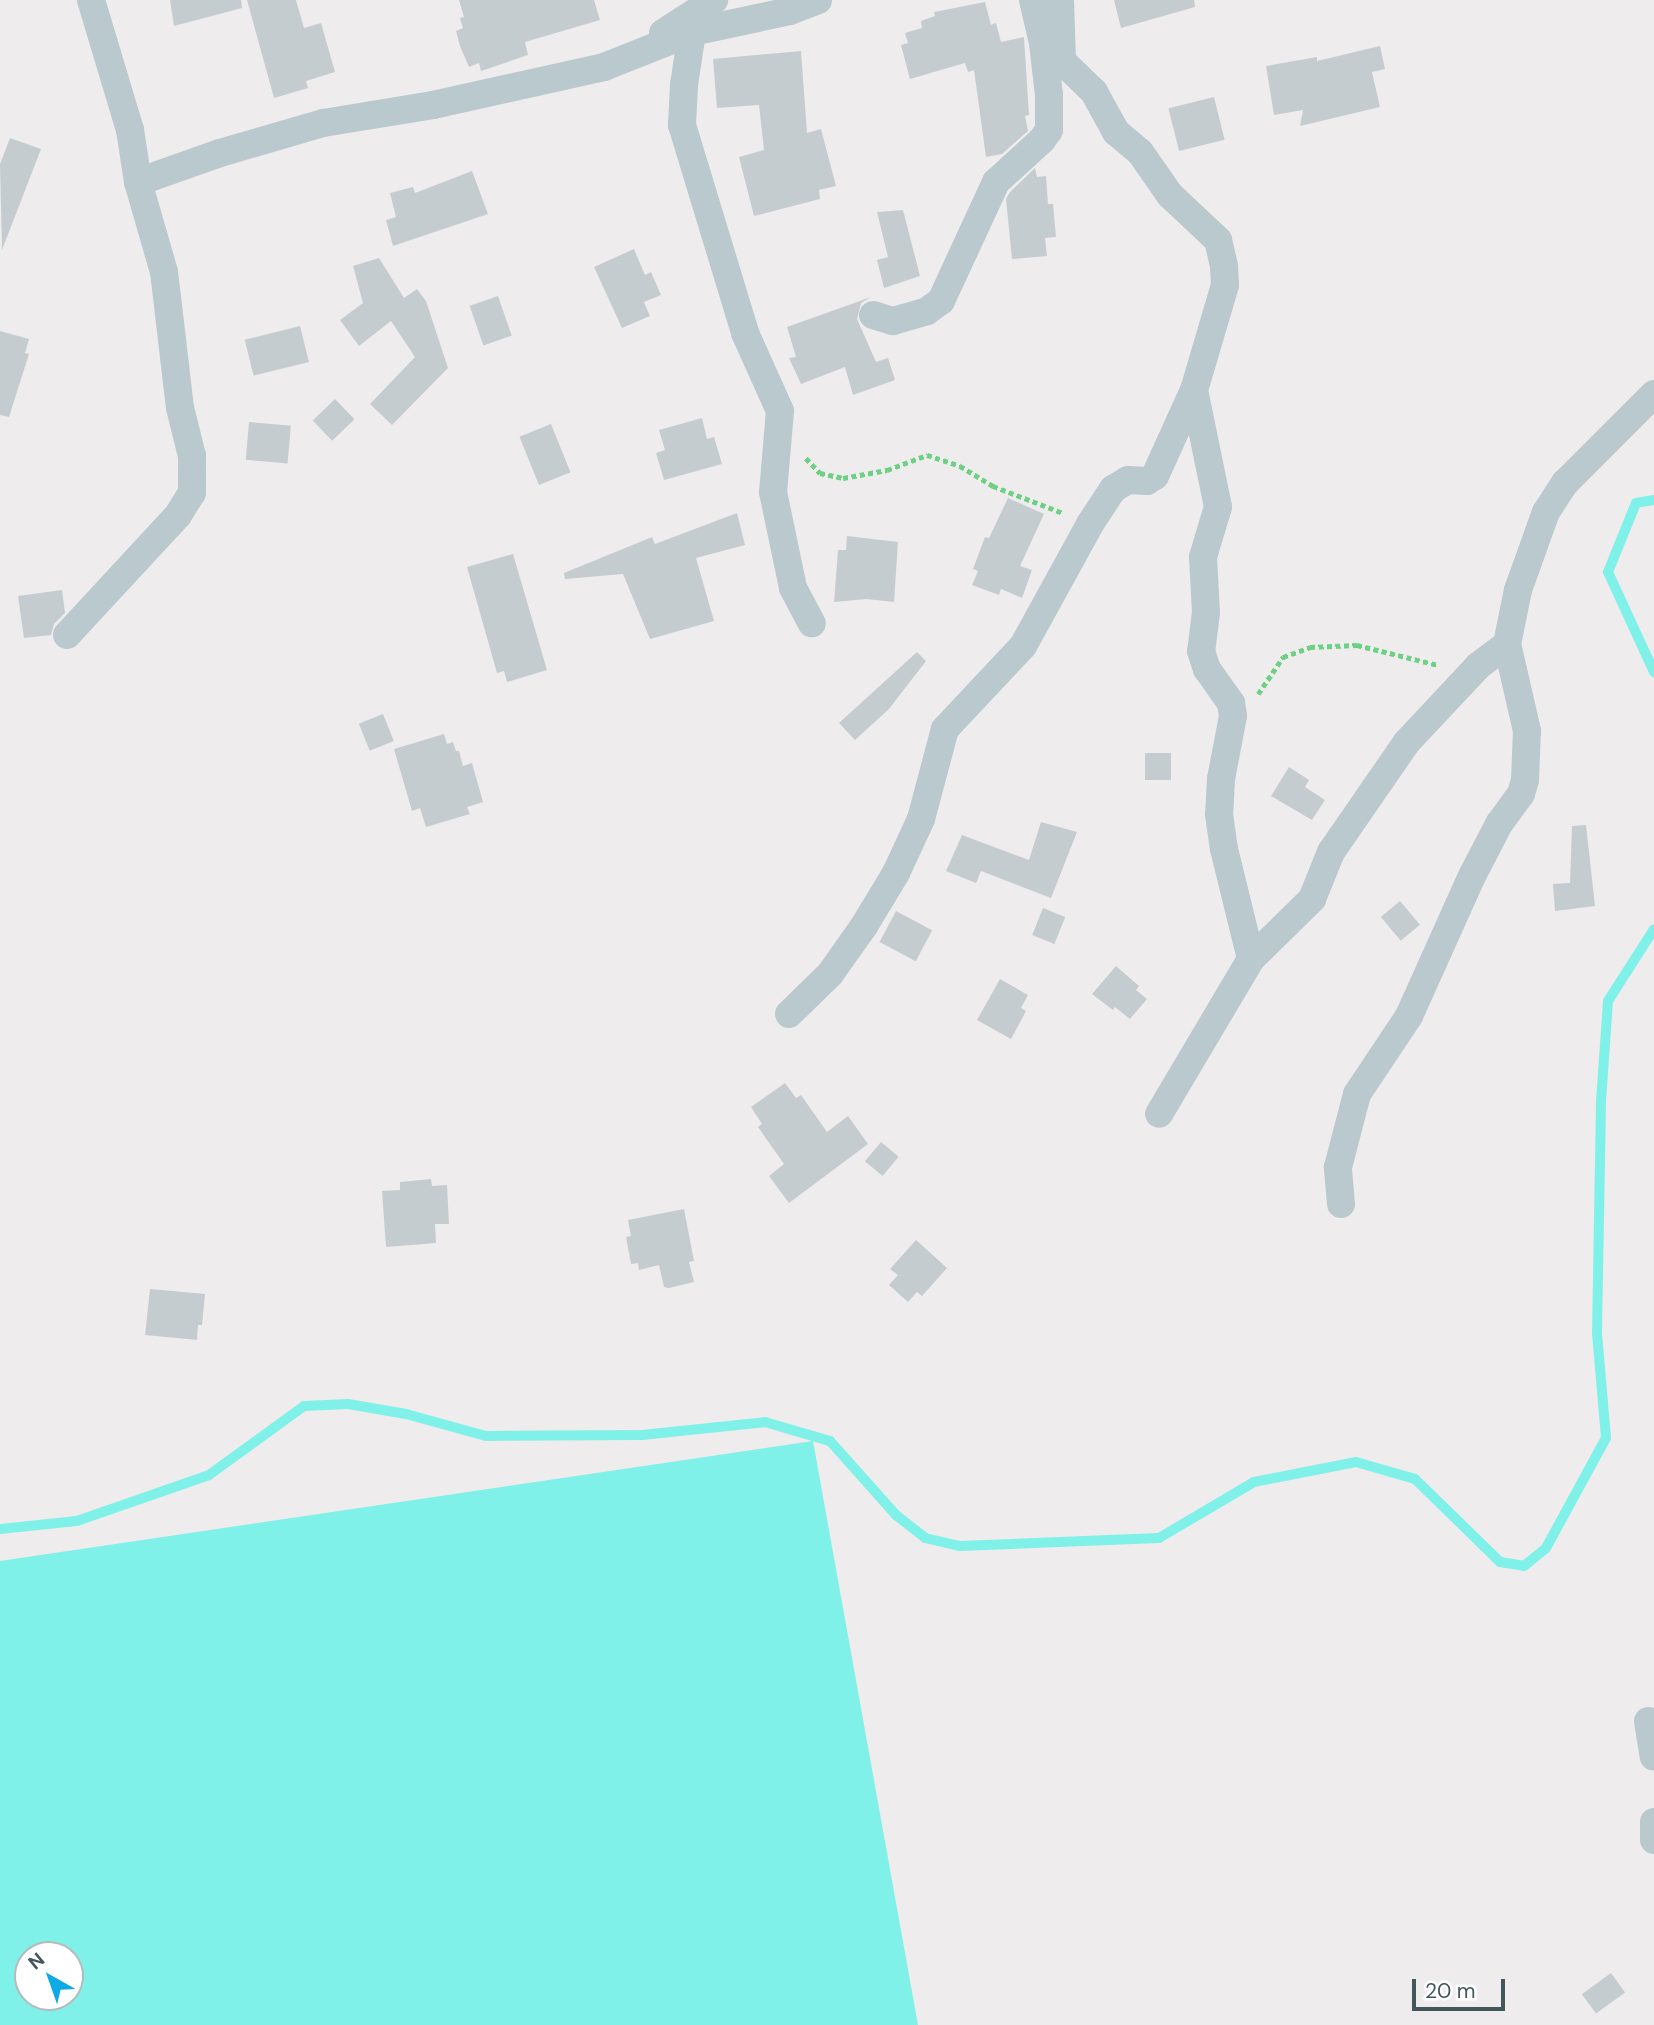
<!DOCTYPE html>
<html>
<head>
<meta charset="utf-8">
<style>
  body { margin:0 }
  #map { position:relative; width:1654px; height:2025px; overflow:hidden; background:#efeced; font-family:"DM Sans",sans-serif }
  div>[style] { position:absolute }
  [style*='--x'] { left:calc(var(--x)*1px); top:calc(var(--y)*1px); width:calc(var(--w)*1px); rotate:calc(var(--a)*1deg) }
  .water>* { inset:0; background:#80f1e8 }
  .stream>* { height:10px; margin:-5px; padding:0 5px; transform-origin:5px; border-radius:5px; background:#80f1e8 }
  .building>* { inset:0; background:#c5ccd0; transform-origin:0 0 }
  .path>* { height:4.5px; margin-top:-2.25px; transform-origin:0; background:repeating-linear-gradient(90deg,#6cd183 0 5px,transparent 0 8.5px) }
  .minor>* { height:28px; margin:-14px; padding:0 14px; transform-origin:14px; border-radius:14px; background:#b9c9cd }
  span { translate:-50% -50%; white-space:nowrap; text-align:center; line-height:1.15; -webkit-text-stroke:6px #fff; paint-order:stroke }
  .north { position:absolute; left:14px; top:1941px; width:70px; height:70px; box-sizing:border-box; background:#fff; border:2px solid #b4bbbd; border-radius:50%; rotate:320deg; font-size:19px; font-weight:700; line-height:28px; text-align:center; color:#43565b }
  .north::after { content:''; display:block; margin:auto; width:24px; height:32px; background:#0eaae7; clip-path:polygon(50% 0,100% 100%,50% 72%,0 100%) }
  .scale { position:absolute; left:1412px; top:1979px; width:93px; height:32px; box-sizing:border-box; border:4px solid #43565b; border-top:0; padding-left:9px; font-size:21px; line-height:24px; white-space:nowrap; color:#43565b; -webkit-text-stroke:5px #fff; paint-order:stroke }
</style>
</head>
<body>
<div id="map">
  <div class="water">
    <i style="clip-path:polygon(evenodd,813px 1441px,918px 2025px,0 2025px,0 1561px,813px 1441px,28px 1955px,70px 1955px,70px 1997px,28px 1997px,28px 1955px)"></i>
  </div>
  <div class="stream">
    <i style="--x:1654;--y:500;--w:18;--a:171"></i>
    <i style="--x:1636;--y:503;--w:74;--a:112.1"></i>
    <i style="--x:1608;--y:572;--w:110;--a:65.3"></i>
    <i style="--x:0;--y:1529;--w:77;--a:-5.9"></i>
    <i style="--x:77;--y:1521;--w:140;--a:-19.2"></i>
    <i style="--x:209;--y:1475;--w:117;--a:-36"></i>
    <i style="--x:304;--y:1406;--w:44;--a:-2.6"></i>
    <i style="--x:348;--y:1404;--w:59;--a:9.8"></i>
    <i style="--x:406;--y:1414;--w:83;--a:15.4"></i>
    <i style="--x:486;--y:1436;--w:156;--a:-0.4"></i>
    <i style="--x:642;--y:1435;--w:124;--a:-6"></i>
    <i style="--x:765;--y:1422;--w:68;--a:16.3"></i>
    <i style="--x:830;--y:1441;--w:99;--a:48.3"></i>
    <i style="--x:896;--y:1515;--w:37;--a:38"></i>
    <i style="--x:925;--y:1538;--w:36;--a:13"></i>
    <i style="--x:960;--y:1546;--w:199;--a:-2.3"></i>
    <i style="--x:1159;--y:1538;--w:110;--a:-30.5"></i>
    <i style="--x:1254;--y:1482;--w:104;--a:-11.1"></i>
    <i style="--x:1356;--y:1462;--w:61;--a:16.1"></i>
    <i style="--x:1415;--y:1479;--w:119;--a:44.3"></i>
    <i style="--x:1500;--y:1562;--w:24;--a:9"></i>
    <i style="--x:1524;--y:1566;--w:28;--a:-39"></i>
    <i style="--x:1546;--y:1548;--w:125;--a:-61.4"></i>
    <i style="--x:1606;--y:1438;--w:105;--a:-94.9"></i>
    <i style="--x:1597;--y:1333;--w:232;--a:-89"></i>
    <i style="--x:1601;--y:1101;--w:100;--a:-86"></i>
    <i style="--x:1608;--y:1001;--w:85;--a:-57.4"></i>
  </div>
  <div class="building">
    <i style="clip-path:polygon(170px 0,241px 0,242px 8px,174px 26px)"></i>
    <i style="clip-path:polygon(247px 0,296px 0,304px 28px,321px 23px,335px 72px,306px 81px,308px 88px,274px 98px)"></i>
    <i style="clip-path:polygon(459px 0,594px 0,600px 20px,525px 42px,528px 55px,481px 71px,479px 63px,469px 67px,460px 46px,456px 31px,463px 28px,460px 18px,464px 17px)"></i>
    <i style="clip-path:polygon(1114px 0,1194px 0,1195px 7px,1121px 28px)"></i>
    <i style="clip-path:polygon(985px 2px,991px 25px,996px 23px,1001px 42px,1024px 37px,1029px 115px,1025px 116px,1028px 131px,1002px 154px,986px 157px,974px 70px,968px 72px,965px 63px,910px 79px,901px 45px,908px 43px,905px 33px,922px 28px,921px 21px,935px 16px,934px 12px)"></i>
    <i style="clip-path:polygon(1380px 46px,1385px 69px,1372px 72px,1380px 107px,1300px 126px,1303px 110px,1274px 115px,1266px 66px,1317px 57px,1317px 61px)"></i>
    <i style="clip-path:polygon(801px 51px,807px 133px,821px 129px,836px 186px,819px 190px,820px 199px,754px 216px,739px 157px,764px 150px,759px 105px,717px 108px,713px 59px)"></i>
    <i style="left:1214px;top:97px;width:44px;height:47px;rotate:76deg"></i>
    <i style="clip-path:polygon(10px 138px,41px 149px,2px 250px,0 164px)"></i>
    <i style="clip-path:polygon(1035px 168px,1037px 177px,1046px 176px,1048px 204px,1053px 204px,1056px 237px,1045px 238px,1047px 256px,1012px 259px,1006px 199px,1010px 192px)"></i>
    <i style="clip-path:polygon(472px 171px,488px 214px,393px 246px,386px 220px,396px 217px,390px 193px,413px 187px,415px 193px)"></i>
    <i style="clip-path:polygon(903px 210px,920px 276px,884px 288px,877px 260px,888px 257px,877px 212px)"></i>
    <i style="clip-path:polygon(634px 249px,645px 275px,651px 272px,661px 295px,644px 302px,650px 316px,622px 328px,594px 267px)"></i>
    <i style="clip-path:polygon(379px 258px,404px 298px,417px 289px,426px 301px,448px 368px,392px 425px,370px 404px,415px 357px,391px 321px,359px 346px,340px 320px,363px 303px,353px 266px)"></i>
    <i style="left:498px;top:296px;width:42px;height:30px;rotate:71deg"></i>
    <i style="clip-path:polygon(871px 297px,861px 303px,857px 319px,876px 362px,888px 358px,895px 380px,853px 395px,845px 367px,801px 384px,789px 358px,796px 357px,787px 327px)"></i>
    <i style="left:300px;top:326px;width:37px;height:57px;rotate:76deg"></i>
    <i style="clip-path:polygon(0 331px,29px 339px,25px 353px,29px 354px,9px 417px,0 415px)"></i>
    <i style="left:335px;top:399px;width:28px;height:31px;rotate:46deg"></i>
    <i style="clip-path:polygon(702px 418px,707px 439px,714px 437px,722px 464px,664px 480px,656px 453px,665px 450px,659px 430px)"></i>
    <i style="left:249px;top:422px;width:42px;height:38px;rotate:5deg"></i>
    <i style="left:551px;top:424px;width:52px;height:34px;rotate:68deg"></i>
    <i style="clip-path:polygon(1008px 498px,1044px 514px,1020px 566px,1032px 570px,1022px 598px,1001px 589px,999px 595px,972px 585px,978px 571px,973px 569px,985px 537px,989px 538px)"></i>
    <i style="clip-path:polygon(737px 513px,745px 545px,696px 558px,714px 621px,650px 639px,623px 574px,565px 579px,564px 573px,652px 537px,655px 544px)"></i>
    <i style="clip-path:polygon(847px 536px,898px 542px,894px 602px,866px 599px,834px 602px,838px 550px,846px 550px)"></i>
    <i style="clip-path:polygon(513px 554px,547px 670px,507px 682px,504px 671px,497px 673px,467px 567px)"></i>
    <i style="clip-path:polygon(62px 590px,65px 613px,54px 624px,51px 635px,24px 638px,18px 596px)"></i>
    <i style="clip-path:polygon(917px 652px,926px 661px,889px 709px,855px 740px,839px 723px)"></i>
    <i style="left:383px;top:714px;width:29px;height:26px;rotate:68deg"></i>
    <i style="clip-path:polygon(444px 734px,447px 744px,453px 742px,456px 751px,459px 751px,463px 766px,472px 763px,483px 802px,467px 807px,470px 814px,426px 827px,420px 808px,412px 811px,394px 749px)"></i>
    <i style="left:1145px;top:753px;width:26px;height:27px"></i>
    <i style="clip-path:polygon(1289px 767px,1309px 780px,1305px 787px,1325px 800px,1312px 820px,1271px 796px)"></i>
    <i style="clip-path:polygon(1041px 822px,1077px 832px,1051px 898px,981px 871px,976px 883px,946px 871px,962px 835px,1029px 860px)"></i>
    <i style="clip-path:polygon(1586px 825px,1595px 906px,1555px 911px,1553px 884px,1570px 883px,1572px 826px)"></i>
    <i style="left:1400px;top:901px;width:31px;height:25px;rotate:50deg"></i>
    <i style="left:1043px;top:908px;width:24px;height:29px;rotate:22deg"></i>
    <i style="left:896px;top:911px;width:41px;height:35px;rotate:28deg"></i>
    <i style="clip-path:polygon(1116px 966px,1139px 986px,1136px 990px,1147px 999px,1130px 1019px,1115px 1007px,1113px 1010px,1092px 994px)"></i>
    <i style="clip-path:polygon(1000px 979px,1028px 995px,1021px 1008px,1026px 1011px,1011px 1039px,977px 1020px)"></i>
    <i style="clip-path:polygon(785px 1083px,796px 1098px,801px 1095px,827px 1132px,848px 1116px,868px 1144px,789px 1203px,769px 1176px,784px 1164px,758px 1127px,762px 1124px,751px 1107px)"></i>
    <i style="left:881px;top:1142px;width:23px;height:25px;rotate:40deg"></i>
    <i style="clip-path:polygon(431px 1179px,432px 1186px,447px 1185px,449px 1224px,435px 1224px,436px 1243px,386px 1247px,382px 1191px,400px 1190px,400px 1182px)"></i>
    <i style="clip-path:polygon(684px 1209px,694px 1261px,689px 1262px,694px 1282px,669px 1288px,664px 1287px,659px 1265px,639px 1270px,638px 1263px,631px 1264px,626px 1237px,631px 1236px,628px 1220px)"></i>
    <i style="clip-path:polygon(916px 1240px,947px 1268px,922px 1296px,917px 1292px,908px 1302px,889px 1285px,898px 1275px,890px 1269px)"></i>
    <i style="clip-path:polygon(150px 1289px,205px 1294px,202px 1325px,198px 1325px,197px 1340px,145px 1335px)"></i>
    <i style="left:1611px;top:1973px;width:24px;height:36px;rotate:54deg"></i>
  </div>
  <div class="path">
    <i style="--x:806;--y:458;--w:21;--a:47"></i>
    <i style="--x:820;--y:473;--w:24;--a:12"></i>
    <i style="--x:843;--y:478;--w:45;--a:-10.3"></i>
    <i style="--x:887;--y:470;--w:43;--a:-20.6"></i>
    <i style="--x:927;--y:455;--w:35;--a:18"></i>
    <i style="--x:960;--y:466;--w:39;--a:31"></i>
    <i style="--x:993;--y:486;--w:75;--a:21.1"></i>
    <i style="--x:1258;--y:694;--w:45;--a:-56"></i>
    <i style="--x:1283;--y:657;--w:29;--a:-20"></i>
    <i style="--x:1310;--y:647;--w:47;--a:-2.4"></i>
    <i style="--x:1357;--y:645;--w:83;--a:13.9"></i>
  </div>
  <div class="minor">
    <i style="--x:1060;--y:0;--w:61;--a:88.1"></i>
    <i style="--x:1062;--y:61;--w:45;--a:44.1"></i>
    <i style="--x:1094;--y:92;--w:46;--a:61.2"></i>
    <i style="--x:1116;--y:132;--w:31;--a:40"></i>
    <i style="--x:1140;--y:152;--w:52;--a:55.1"></i>
    <i style="--x:1170;--y:195;--w:66;--a:43.2"></i>
    <i style="--x:1218;--y:240;--w:27;--a:77"></i>
    <i style="--x:1224;--y:266;--w:19;--a:87"></i>
    <i style="--x:1225;--y:285;--w:109;--a:106.4"></i>
    <i style="--x:1194;--y:390;--w:119;--a:78.4"></i>
    <i style="--x:1218;--y:507;--w:52;--a:106.7"></i>
    <i style="--x:1203;--y:557;--w:55;--a:86.9"></i>
    <i style="--x:1206;--y:612;--w:39;--a:97"></i>
    <i style="--x:1201;--y:651;--w:19;--a:72"></i>
    <i style="--x:1207;--y:669;--w:42;--a:54.8"></i>
    <i style="--x:1231;--y:703;--w:13;--a:81"></i>
    <i style="--x:1233;--y:716;--w:64;--a:100.8"></i>
    <i style="--x:1221;--y:779;--w:35;--a:93"></i>
    <i style="--x:1219;--y:814;--w:35;--a:82"></i>
    <i style="--x:1224;--y:849;--w:113;--a:76.2"></i>
    <i style="--x:1251;--y:959;--w:180;--a:120.7"></i>
    <i style="--x:692;--y:32;--w:54;--a:98.6"></i>
    <i style="--x:684;--y:85;--w:40;--a:92.9"></i>
    <i style="--x:682;--y:125;--w:217;--a:73.1"></i>
    <i style="--x:745;--y:333;--w:85;--a:65.8"></i>
    <i style="--x:780;--y:411;--w:81;--a:94.9"></i>
    <i style="--x:773;--y:492;--w:98;--a:78.2"></i>
    <i style="--x:793;--y:588;--w:40;--a:62"></i>
    <i style="--x:663;--y:33;--w:61;--a:-32.9"></i>
    <i style="--x:138;--y:182;--w:87;--a:-19.5"></i>
    <i style="--x:220;--y:153;--w:107;--a:-16.2"></i>
    <i style="--x:323;--y:123;--w:111;--a:-9.3"></i>
    <i style="--x:433;--y:105;--w:175;--a:-12.5"></i>
    <i style="--x:604;--y:67;--w:95;--a:-21.7"></i>
    <i style="--x:692;--y:32;--w:100;--a:-12.1"></i>
    <i style="--x:790;--y:11;--w:30;--a:-21"></i>
    <i style="--x:873;--y:315;--w:21;--a:17"></i>
    <i style="--x:893;--y:321;--w:35;--a:-16"></i>
    <i style="--x:927;--y:311;--w:17;--a:-36"></i>
    <i style="--x:941;--y:301;--w:131;--a:-65.2"></i>
    <i style="--x:996;--y:182;--w:62;--a:-42.4"></i>
    <i style="--x:1042;--y:140;--w:12;--a:-55"></i>
    <i style="--x:1049;--y:130;--w:35;--a:-90"></i>
    <i style="--x:1049;--y:95;--w:52;--a:-96.6"></i>
    <i style="--x:1043;--y:43;--w:44;--a:-103.1"></i>
    <i style="--x:67;--y:635;--w:163;--a:-47.2"></i>
    <i style="--x:178;--y:515;--w:26;--a:-58"></i>
    <i style="--x:192;--y:493;--w:37;--a:-90"></i>
    <i style="--x:192;--y:456;--w:49;--a:-104"></i>
    <i style="--x:180;--y:408;--w:137;--a:-96.7"></i>
    <i style="--x:164;--y:272;--w:94;--a:-106.1"></i>
    <i style="--x:138;--y:182;--w:53;--a:-98.7"></i>
    <i style="--x:130;--y:130;--w:136;--a:-106.7"></i>
    <i style="--x:1251;--y:959;--w:86;--a:-44.5"></i>
    <i style="--x:1312;--y:899;--w:51;--a:-68"></i>
    <i style="--x:1331;--y:852;--w:134;--a:-55.4"></i>
    <i style="--x:1407;--y:742;--w:104;--a:-46.9"></i>
    <i style="--x:1478;--y:666;--w:36;--a:-37"></i>
    <i style="--x:789;--y:1014;--w:57;--a:-44.3"></i>
    <i style="--x:830;--y:974;--w:59;--a:-54.7"></i>
    <i style="--x:864;--y:926;--w:62;--a:-58.9"></i>
    <i style="--x:896;--y:873;--w:60;--a:-65.2"></i>
    <i style="--x:921;--y:819;--w:93;--a:-75.1"></i>
    <i style="--x:945;--y:729;--w:114;--a:-46.8"></i>
    <i style="--x:1023;--y:646;--w:139;--a:-61.2"></i>
    <i style="--x:1090;--y:524;--w:42;--a:-56.7"></i>
    <i style="--x:1113;--y:489;--w:17;--a:-31"></i>
    <i style="--x:1128;--y:480;--w:19;--a:3"></i>
    <i style="--x:1147;--y:481;--w:9;--a:-32"></i>
    <i style="--x:1155;--y:476;--w:94;--a:-65.6"></i>
    <i style="--x:1341;--y:1204;--w:37;--a:-95"></i>
    <i style="--x:1338;--y:1167;--w:75;--a:-75.4"></i>
    <i style="--x:1357;--y:1094;--w:94;--a:-56.3"></i>
    <i style="--x:1409;--y:1016;--w:154;--a:-65.8"></i>
    <i style="--x:1472;--y:876;--w:59;--a:-62.6"></i>
    <i style="--x:1499;--y:824;--w:37;--a:-54"></i>
    <i style="--x:1521;--y:794;--w:15;--a:-74"></i>
    <i style="--x:1525;--y:780;--w:49;--a:-87.7"></i>
    <i style="--x:1527;--y:731;--w:89;--a:-102.9"></i>
    <i style="--x:1507;--y:644;--w:55;--a:-78.5"></i>
    <i style="--x:1518;--y:590;--w:83;--a:-70.3"></i>
    <i style="--x:1546;--y:512;--w:35;--a:-57"></i>
    <i style="--x:1565;--y:483;--w:126;--a:-45"></i>
    <i style="--x:1648;--y:1721;--w:36;--a:81"></i>
    <i style="--x:1654;--y:1822;--w:18;--a:90"></i>
  </div>
  <div class="north">N</div>
  <div class="scale">20 m</div>
</div>
</body>
</html>
